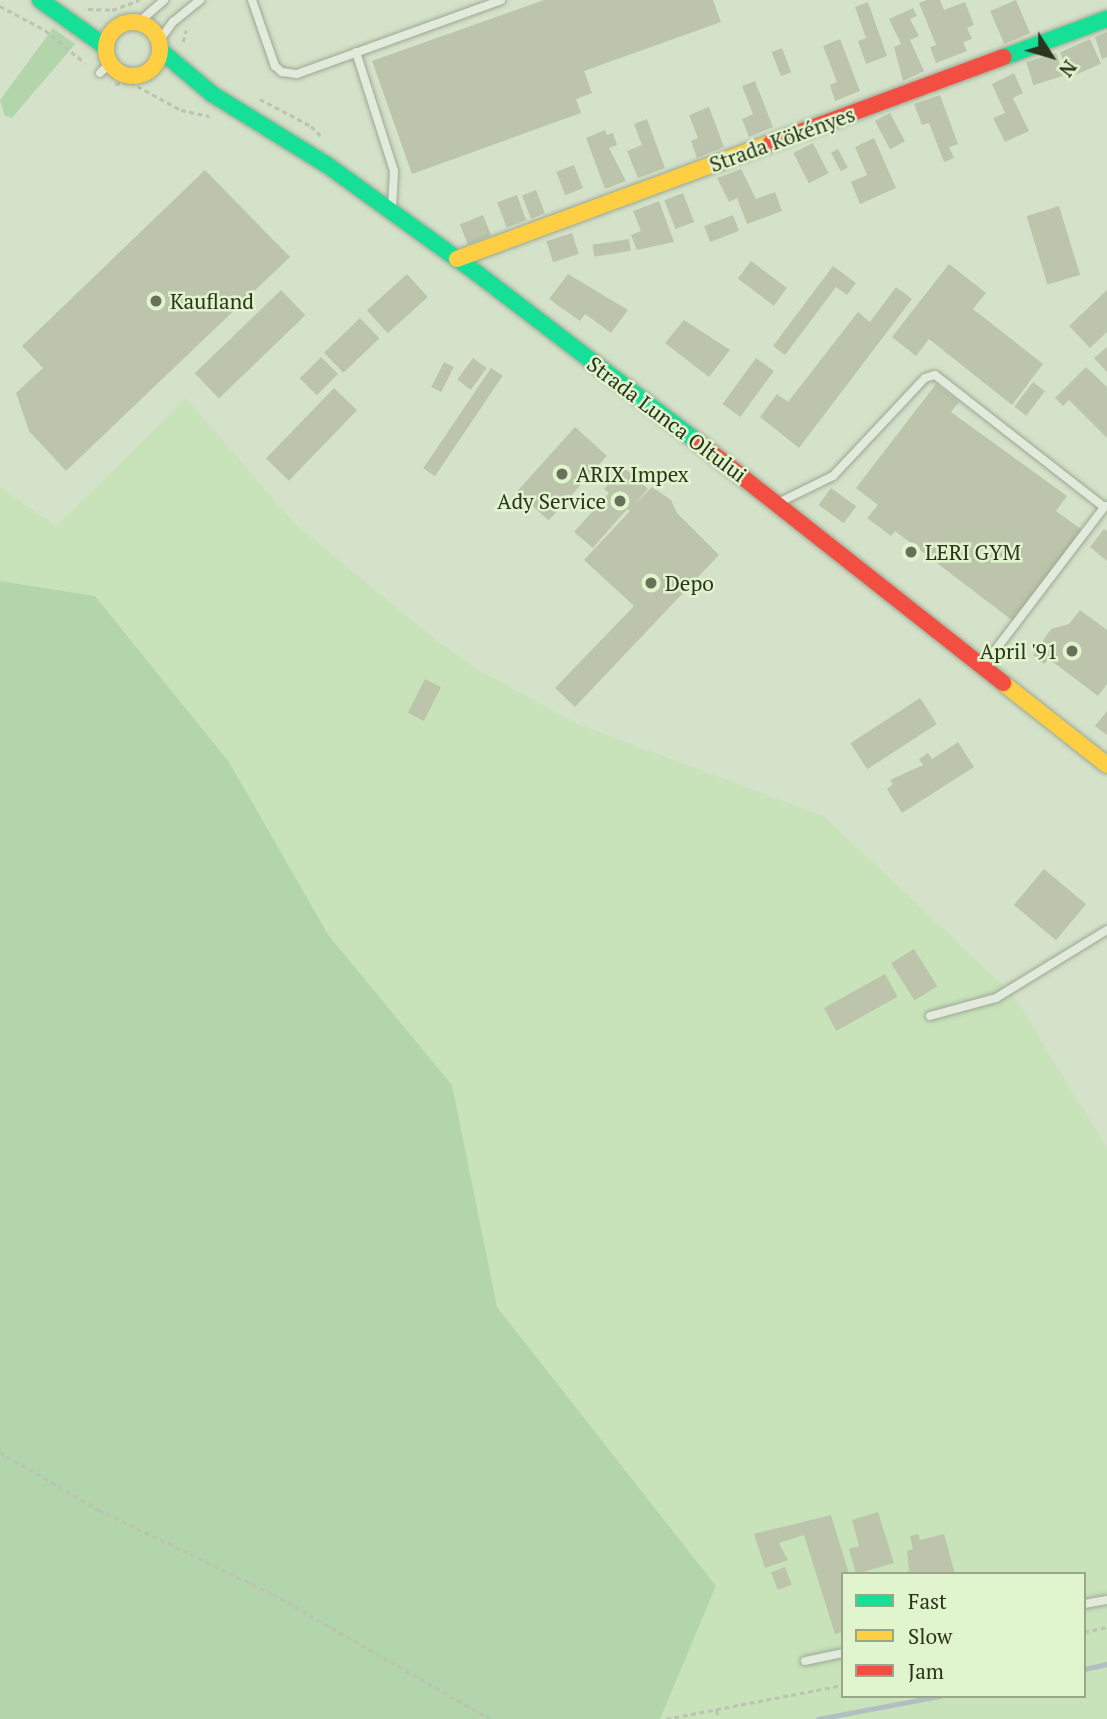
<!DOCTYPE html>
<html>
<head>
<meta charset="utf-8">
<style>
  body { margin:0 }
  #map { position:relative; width:1107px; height:1719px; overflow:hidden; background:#d5e2ca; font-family:"PT Serif",serif }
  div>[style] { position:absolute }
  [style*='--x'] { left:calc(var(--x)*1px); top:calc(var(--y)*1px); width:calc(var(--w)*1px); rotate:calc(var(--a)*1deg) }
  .farmland>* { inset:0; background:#c8e2ba }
  .green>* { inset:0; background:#b2d5ac }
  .stream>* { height:4.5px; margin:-2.25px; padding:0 2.25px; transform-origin:2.25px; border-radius:2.25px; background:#b1bec2 }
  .building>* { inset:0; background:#bcc5ab; transform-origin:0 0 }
  .path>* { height:2.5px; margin-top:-1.25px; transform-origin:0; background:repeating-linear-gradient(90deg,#bbc3b2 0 5px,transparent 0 8.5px) }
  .roads { filter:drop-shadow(0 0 2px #9da793) drop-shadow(0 0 2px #9da793) }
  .lane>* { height:8px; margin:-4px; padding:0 4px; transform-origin:4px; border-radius:4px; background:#e2eadb }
  .fast>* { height:16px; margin:-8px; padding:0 8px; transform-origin:8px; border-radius:8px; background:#16e098 }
  .slow>* { height:16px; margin:-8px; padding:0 8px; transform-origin:8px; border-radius:8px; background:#ffcf43 }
  .slow>.ring { margin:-8px; padding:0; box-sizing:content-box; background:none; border:16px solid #ffcf43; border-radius:50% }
  .jam>* { height:16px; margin:-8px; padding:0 8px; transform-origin:8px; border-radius:8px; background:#f24e42 }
  .dots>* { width:19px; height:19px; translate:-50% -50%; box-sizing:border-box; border:4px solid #e0f4ce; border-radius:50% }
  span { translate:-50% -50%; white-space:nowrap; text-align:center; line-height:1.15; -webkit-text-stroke:5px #e0f4ce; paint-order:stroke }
  .street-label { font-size:21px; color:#2d341c }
  .poi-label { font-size:21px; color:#2d341c }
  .left { translate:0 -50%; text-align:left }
  .right { translate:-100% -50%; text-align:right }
  .legend { position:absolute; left:841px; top:1572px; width:245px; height:126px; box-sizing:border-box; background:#e0f4ce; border:2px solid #98a787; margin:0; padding:9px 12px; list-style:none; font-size:21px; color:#2d341c }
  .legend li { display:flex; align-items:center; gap:14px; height:35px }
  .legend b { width:35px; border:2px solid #98a787 }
  .north { position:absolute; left:1016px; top:21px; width:70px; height:70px; -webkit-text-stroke:5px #e0f4ce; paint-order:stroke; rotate:127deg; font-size:19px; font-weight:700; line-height:28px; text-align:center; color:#2d341c }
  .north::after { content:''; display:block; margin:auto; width:24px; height:32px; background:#2d341c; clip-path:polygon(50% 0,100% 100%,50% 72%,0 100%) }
</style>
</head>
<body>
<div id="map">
  <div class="farmland">
    <i style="clip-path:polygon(evenodd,186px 398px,296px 525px,436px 640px,478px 670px,580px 725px,825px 817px,1014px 996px,1107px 1148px,1107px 1719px,660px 1719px,716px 1586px,497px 1307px,452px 1085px,329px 936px,229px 762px,95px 596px,0 581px,0 487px,56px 526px,186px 398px,843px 1574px,1084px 1574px,1084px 1696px,843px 1696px,843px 1574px)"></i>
  </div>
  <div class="green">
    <i style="clip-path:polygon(53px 28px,75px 44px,12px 118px,5px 116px,0 100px)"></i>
    <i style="clip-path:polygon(0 581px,95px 596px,229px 762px,329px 936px,452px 1085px,497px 1307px,716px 1586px,660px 1719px,0 1719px)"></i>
  </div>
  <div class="stream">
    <i style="--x:1084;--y:1669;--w:24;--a:-12"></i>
    <i style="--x:818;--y:1719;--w:124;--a:-10.7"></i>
  </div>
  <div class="building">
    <i style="clip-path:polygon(544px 0,713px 0,721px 22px,584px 71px,592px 93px,576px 99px,581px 113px,412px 174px,372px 61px)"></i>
    <i style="clip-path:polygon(927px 0,940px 0,944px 10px,965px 2px,974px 25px,967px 28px,972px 39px,963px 42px,967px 51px,936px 63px,930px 47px,936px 45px,919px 3px)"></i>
    <i style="left:1016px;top:0;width:36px;height:28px;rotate:67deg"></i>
    <i style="clip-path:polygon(868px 2px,887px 56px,866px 64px,858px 41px,866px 38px,855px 7px)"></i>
    <i style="clip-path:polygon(913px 8px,917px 16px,910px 19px,919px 36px,910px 40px,924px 71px,903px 81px,894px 47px,901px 44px,889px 19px)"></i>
    <i style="clip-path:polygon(1107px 32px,1107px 57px,1102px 59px,1095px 37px)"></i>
    <i style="clip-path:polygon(840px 39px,860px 91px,835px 101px,830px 85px,837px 82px,823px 46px)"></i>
    <i style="left:1090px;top:39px;width:27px;height:33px;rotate:66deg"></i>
    <i style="left:782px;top:48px;width:26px;height:11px;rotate:69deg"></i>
    <i style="left:1056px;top:53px;width:24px;height:31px;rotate:73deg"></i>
    <i style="clip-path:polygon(1014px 73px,1023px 93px,1013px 98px,1029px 131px,1005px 142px,993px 118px,1005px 113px,992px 84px)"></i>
    <i style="clip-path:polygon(755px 81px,773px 127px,749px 137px,742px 119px,753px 114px,742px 86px)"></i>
    <i style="clip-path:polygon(940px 95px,958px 144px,949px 147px,954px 158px,944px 162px,929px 123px,922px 125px,914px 104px)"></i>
    <i style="clip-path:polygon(709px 107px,724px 147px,697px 158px,691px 141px,698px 138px,689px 115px)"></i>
    <i style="left:890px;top:113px;width:32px;height:17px;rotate:62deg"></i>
    <i style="clip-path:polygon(647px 119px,665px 168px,638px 178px,627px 151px,642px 145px,634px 124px)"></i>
    <i style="clip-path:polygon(605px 130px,607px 135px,613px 133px,617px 145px,609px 148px,626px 181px,605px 189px,586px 138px)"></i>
    <i style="clip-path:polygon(874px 138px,896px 188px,860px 204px,851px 182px,867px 175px,855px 147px)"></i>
    <i style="left:813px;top:143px;width:34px;height:22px;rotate:63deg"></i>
    <i style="left:838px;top:149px;width:21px;height:8px;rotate:62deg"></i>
    <i style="left:574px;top:165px;width:25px;height:19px;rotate:69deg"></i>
    <i style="clip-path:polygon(741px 169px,756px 199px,775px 192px,782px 211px,747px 224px,737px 198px,729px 202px,717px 178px)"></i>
    <i style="clip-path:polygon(205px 170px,290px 257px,66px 471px,29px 431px,16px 393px,43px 368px,22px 346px)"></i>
    <i style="left:536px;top:190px;width:25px;height:15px;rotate:69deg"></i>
    <i style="left:683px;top:193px;width:31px;height:20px;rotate:69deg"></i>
    <i style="left:517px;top:195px;width:27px;height:21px;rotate:70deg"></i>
    <i style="clip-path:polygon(659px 201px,674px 242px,637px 250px,631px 235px,641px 231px,633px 211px)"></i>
    <i style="left:1059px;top:206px;width:72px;height:34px;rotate:73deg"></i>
    <i style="left:483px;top:215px;width:22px;height:25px;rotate:68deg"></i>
    <i style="left:733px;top:215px;width:17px;height:31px;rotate:69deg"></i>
    <i style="left:572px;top:233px;width:22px;height:27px;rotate:72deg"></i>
    <i style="left:629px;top:239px;width:12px;height:37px;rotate:81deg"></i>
    <i style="left:751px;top:261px;width:45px;height:22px;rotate:37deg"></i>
    <i style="clip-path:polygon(949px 264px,986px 293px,973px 309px,1043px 364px,1012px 405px,929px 339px,916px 356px,892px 337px)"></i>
    <i style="clip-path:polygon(833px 266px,856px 283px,847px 295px,836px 287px,785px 355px,773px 346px)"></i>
    <i style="left:407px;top:274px;width:31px;height:54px;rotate:48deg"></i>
    <i style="clip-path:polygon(568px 274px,628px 310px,611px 333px,585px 314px,580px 321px,549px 299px)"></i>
    <i style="clip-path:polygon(896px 287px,912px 299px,799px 448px,760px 417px,777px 394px,788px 402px,858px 312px,870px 322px)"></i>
    <i style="left:281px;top:290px;width:35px;height:120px;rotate:46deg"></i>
    <i style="clip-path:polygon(1107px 290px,1107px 332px,1090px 348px,1069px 326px)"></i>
    <i style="left:360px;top:318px;width:28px;height:50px;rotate:46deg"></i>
    <i style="clip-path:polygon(684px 320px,730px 350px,709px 377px,665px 343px)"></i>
    <i style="clip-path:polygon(1107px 347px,1107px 372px,1094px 358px)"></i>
    <i style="left:321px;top:357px;width:24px;height:30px;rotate:45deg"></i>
    <i style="left:473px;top:358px;width:17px;height:27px;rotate:36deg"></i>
    <i style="left:756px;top:358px;width:22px;height:57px;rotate:36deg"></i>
    <i style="left:444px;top:362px;width:11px;height:28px;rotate:27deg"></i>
    <i style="clip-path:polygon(1086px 367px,1107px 387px,1107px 438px,1069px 400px,1063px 406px,1055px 398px)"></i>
    <i style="left:491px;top:368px;width:14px;height:121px;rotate:34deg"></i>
    <i style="left:1033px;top:382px;width:15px;height:31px;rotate:37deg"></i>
    <i style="clip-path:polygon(936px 384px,959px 402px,951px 412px,1067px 496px,1056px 511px,1082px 530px,1013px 621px,895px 531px,891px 536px,867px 518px,878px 505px,856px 488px)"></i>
    <i style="left:334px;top:388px;width:32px;height:98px;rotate:44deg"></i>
    <i style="left:575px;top:427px;width:43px;height:87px;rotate:42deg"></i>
    <i style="clip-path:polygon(623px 467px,648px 489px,634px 505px,652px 487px,671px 500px,677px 513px,719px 555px,575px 707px,555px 688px,634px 606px,584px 560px,630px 511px,627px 509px,593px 548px,574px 532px,609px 493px,604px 489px)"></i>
    <i style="left:831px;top:488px;width:31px;height:21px;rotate:36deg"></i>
    <i style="clip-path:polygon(1104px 529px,1107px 531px,1107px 561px,1090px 547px)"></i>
    <i style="clip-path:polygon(1080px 610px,1107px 630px,1107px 684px,1098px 696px,1049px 659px,1044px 664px,1033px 655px,1051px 629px,1069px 624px)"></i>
    <i style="left:425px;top:679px;width:18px;height:38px;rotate:27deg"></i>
    <i style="left:920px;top:698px;width:31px;height:83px;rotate:57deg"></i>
    <i style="clip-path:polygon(1107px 711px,1107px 735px,1095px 726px)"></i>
    <i style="clip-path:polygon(958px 742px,974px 767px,902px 813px,887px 789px,893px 784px,890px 780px,923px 765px,919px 759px,928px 753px,932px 759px)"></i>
    <i style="left:1044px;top:869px;width:55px;height:47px;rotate:40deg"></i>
    <i style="left:914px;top:949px;width:44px;height:27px;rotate:58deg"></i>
    <i style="left:885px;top:974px;width:26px;height:70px;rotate:61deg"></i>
    <i style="clip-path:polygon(878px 1512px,894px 1563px,856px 1574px,849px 1549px,859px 1546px,852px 1520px)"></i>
    <i style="clip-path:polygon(831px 1515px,849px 1574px,843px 1574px,843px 1632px,835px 1634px,804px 1535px,779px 1543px,788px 1560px,765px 1568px,754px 1534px)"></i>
    <i style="clip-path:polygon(918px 1534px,920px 1540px,944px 1534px,955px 1574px,901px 1574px,909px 1571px,907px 1551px,913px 1549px,910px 1536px)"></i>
    <i style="left:785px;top:1567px;width:19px;height:15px;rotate:69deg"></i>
  </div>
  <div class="path">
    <i style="--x:0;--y:6;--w:51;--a:28.1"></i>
    <i style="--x:45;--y:30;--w:52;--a:39.5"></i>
    <i style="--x:88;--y:9;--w:24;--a:2"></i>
    <i style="--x:112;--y:10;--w:29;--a:-20"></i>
    <i style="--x:183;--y:42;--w:12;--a:-76"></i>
    <i style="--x:115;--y:84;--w:15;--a:-8"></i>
    <i style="--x:130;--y:82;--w:58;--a:28.8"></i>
    <i style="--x:181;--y:110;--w:29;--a:12"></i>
    <i style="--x:260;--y:99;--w:58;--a:27.9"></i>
    <i style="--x:311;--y:126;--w:17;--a:45"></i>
    <i style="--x:0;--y:1452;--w:115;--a:30.4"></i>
    <i style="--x:99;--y:1510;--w:193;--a:25.8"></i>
    <i style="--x:273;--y:1594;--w:250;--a:29.9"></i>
    <i style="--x:1084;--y:1632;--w:24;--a:-12"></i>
    <i style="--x:717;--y:1710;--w:9;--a:84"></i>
    <i style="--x:666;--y:1719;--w:180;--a:-10.9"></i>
  </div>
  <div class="roads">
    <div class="lane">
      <i style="--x:252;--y:0;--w:70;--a:70.8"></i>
      <i style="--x:275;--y:66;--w:9;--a:41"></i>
      <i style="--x:282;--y:72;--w:15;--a:8"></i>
      <i style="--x:297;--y:74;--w:217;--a:-19.9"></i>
      <i style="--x:139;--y:22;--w:33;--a:-41"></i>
      <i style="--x:159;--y:41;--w:24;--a:-54"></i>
      <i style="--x:173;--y:22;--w:35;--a:-39"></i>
      <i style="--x:356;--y:52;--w:125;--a:72.3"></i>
      <i style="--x:394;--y:171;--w:38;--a:93"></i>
      <i style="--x:100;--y:73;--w:14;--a:-45"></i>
      <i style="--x:782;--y:501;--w:57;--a:-26.1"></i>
      <i style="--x:833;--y:476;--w:134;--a:-46.8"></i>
      <i style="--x:925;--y:378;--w:10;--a:-17"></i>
      <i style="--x:935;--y:375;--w:214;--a:38"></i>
      <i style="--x:984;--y:665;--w:200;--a:-52.7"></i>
      <i style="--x:930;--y:1016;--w:68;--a:-15.3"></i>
      <i style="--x:996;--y:998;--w:130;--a:-31.5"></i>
      <i style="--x:1084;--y:1604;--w:23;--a:-10"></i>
      <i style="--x:805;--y:1661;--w:39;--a:-12"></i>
    </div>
    <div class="fast">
      <i style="--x:40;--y:0;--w:81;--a:35.5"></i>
      <i style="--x:160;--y:50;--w:68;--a:40.2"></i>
      <i style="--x:212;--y:94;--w:135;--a:31.7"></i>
      <i style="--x:327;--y:165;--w:186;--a:35.8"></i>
      <i style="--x:478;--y:274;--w:277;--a:37.4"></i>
      <i style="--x:1004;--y:57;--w:110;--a:-20.3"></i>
    </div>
    <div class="slow">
      <i class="ring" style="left:106px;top:22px;width:38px;height:38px"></i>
      <i style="--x:457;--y:259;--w:335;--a:-20.3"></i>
      <i style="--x:1003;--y:683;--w:132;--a:38.3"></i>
    </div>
    <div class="jam">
      <i style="--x:771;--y:143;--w:248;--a:-20.3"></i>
      <i style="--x:698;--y:442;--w:389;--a:38.3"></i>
    </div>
  </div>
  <div class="dots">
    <i style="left:156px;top:301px;background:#687159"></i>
    <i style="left:562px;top:474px;background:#687159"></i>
    <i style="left:620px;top:501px;background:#687159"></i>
    <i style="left:911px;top:552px;background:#687159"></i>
    <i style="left:651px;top:583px;background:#687159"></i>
    <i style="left:1072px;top:651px;background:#687159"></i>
  </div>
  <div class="street-label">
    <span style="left:782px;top:139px;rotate:-20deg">Strada Kökényes</span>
    <span style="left:667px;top:419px;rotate:37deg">Strada Lunca Oltului</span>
  </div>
  <div class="poi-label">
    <span class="left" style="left:170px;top:301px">Kaufland</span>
    <span class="left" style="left:576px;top:474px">ARIX Impex</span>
    <span class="right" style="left:606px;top:501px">Ady Service</span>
    <span class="left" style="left:925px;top:552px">LERI GYM</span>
    <span class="left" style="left:665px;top:583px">Depo</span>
    <span class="right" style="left:1058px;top:651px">April '91</span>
  </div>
  <ul class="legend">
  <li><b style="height:9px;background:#16e098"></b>Fast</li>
  <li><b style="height:9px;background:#ffcf43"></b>Slow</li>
  <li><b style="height:9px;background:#f24e42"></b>Jam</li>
  </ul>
  <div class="north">N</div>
</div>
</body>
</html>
